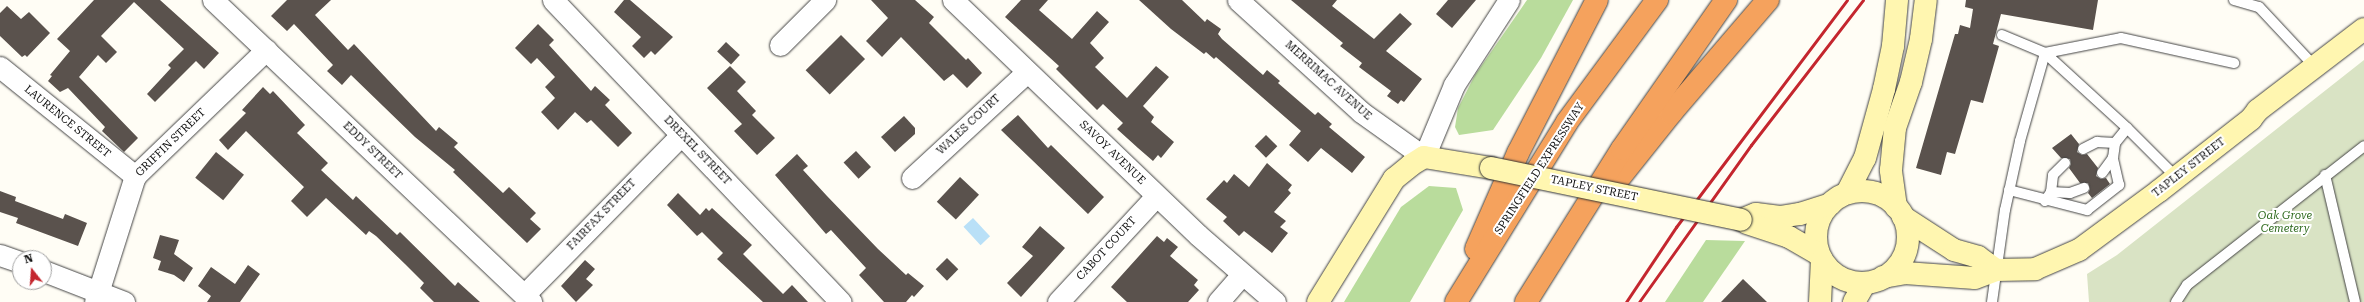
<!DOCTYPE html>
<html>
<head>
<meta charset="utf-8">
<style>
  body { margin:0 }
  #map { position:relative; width:2364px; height:302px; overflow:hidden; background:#fffdf5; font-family:"Roboto Serif",serif }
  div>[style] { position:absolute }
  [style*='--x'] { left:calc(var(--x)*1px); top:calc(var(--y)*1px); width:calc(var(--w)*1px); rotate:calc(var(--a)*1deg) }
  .forest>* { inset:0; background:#b9dc9c }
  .cemetery>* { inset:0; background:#d9e3c4 }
  .water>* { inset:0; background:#b9e0f7; transform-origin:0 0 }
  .building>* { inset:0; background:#5a524d; transform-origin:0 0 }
  .roads { filter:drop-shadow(0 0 1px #444) drop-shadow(0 0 1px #444) }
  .lane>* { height:10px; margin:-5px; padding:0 5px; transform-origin:5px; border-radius:5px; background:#fff }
  .street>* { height:21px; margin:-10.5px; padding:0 10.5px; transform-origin:10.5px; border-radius:10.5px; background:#fff }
  .secondary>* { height:22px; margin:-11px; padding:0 11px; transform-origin:11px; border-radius:11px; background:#fff6b0 }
  .secondary>.ring { margin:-11px; padding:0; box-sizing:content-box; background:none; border:22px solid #fff6b0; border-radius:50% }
  .highway>* { height:22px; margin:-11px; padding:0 11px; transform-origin:11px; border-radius:11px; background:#f5a25d }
  .rail>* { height:3px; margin:-1.5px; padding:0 1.5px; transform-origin:1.5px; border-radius:1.5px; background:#c4262e }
  .bridges { filter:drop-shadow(0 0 1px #333) drop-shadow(0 0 1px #333) }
  .secondary-bridge>* { height:22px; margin:-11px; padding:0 11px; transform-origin:11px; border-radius:11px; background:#fff6b0 }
  span { translate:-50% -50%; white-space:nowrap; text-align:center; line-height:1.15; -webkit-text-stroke:4px #fff; paint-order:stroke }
  .street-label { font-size:11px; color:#111 }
  .park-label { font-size:11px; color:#2f6b1f; font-style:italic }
  .north { position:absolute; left:12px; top:250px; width:40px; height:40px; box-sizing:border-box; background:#fff; border:1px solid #a0a0a0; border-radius:50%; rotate:343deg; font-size:11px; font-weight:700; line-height:16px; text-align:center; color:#111 }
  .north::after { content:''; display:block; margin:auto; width:14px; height:18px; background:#c4262e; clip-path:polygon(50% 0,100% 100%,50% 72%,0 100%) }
</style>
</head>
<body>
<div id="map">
  <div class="forest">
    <i style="clip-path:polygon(1527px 0,1573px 0,1541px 58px,1493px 130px,1459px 135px,1455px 127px,1458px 108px,1475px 75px)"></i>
    <i style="clip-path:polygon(1429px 186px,1456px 188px,1463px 210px,1410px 302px,1344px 302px,1401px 207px)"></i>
    <i style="clip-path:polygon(1706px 240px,1745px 241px,1703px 302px,1665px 302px)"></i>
  </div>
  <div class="cemetery">
    <i style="clip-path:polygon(2364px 60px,2364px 302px,2089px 302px,2087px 274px,2117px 255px)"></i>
  </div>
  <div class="water">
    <i style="left:973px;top:218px;width:25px;height:13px;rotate:47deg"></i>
  </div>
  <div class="building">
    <i style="clip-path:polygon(94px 0,160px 0,219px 53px,204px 69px,196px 61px,155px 102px,147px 94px,171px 68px,168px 65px,184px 49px,134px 2px,101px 36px,117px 52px,106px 63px,98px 55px,79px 77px,138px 138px,124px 152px,102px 131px,105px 127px,68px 88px,60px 92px,48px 81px,52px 76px,50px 75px,70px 51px,57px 39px)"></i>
    <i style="clip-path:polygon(287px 0,331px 0,315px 15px,348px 50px,354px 44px,436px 131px,439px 127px,458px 143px,454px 147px,503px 193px,509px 187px,536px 213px,530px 219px,541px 229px,527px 243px,453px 172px,455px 170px,415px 137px,351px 75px,342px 85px,327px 71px,333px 65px,294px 24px,287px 31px,271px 16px)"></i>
    <i style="clip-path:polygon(624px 0,630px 0,673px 37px,655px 55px,651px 51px,644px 58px,632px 46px,641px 37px,614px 12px)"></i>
    <i style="clip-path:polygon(871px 0,915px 0,934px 17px,929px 23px,966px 60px,968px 58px,982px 73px,967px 88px,953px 74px,944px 81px,901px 37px,882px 57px,866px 41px,888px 18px)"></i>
    <i style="clip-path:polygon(1021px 0,1048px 0,1039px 10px,1072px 39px,1097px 11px,1109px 22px,1090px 43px,1104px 58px,1095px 67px,1127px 98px,1156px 66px,1169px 77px,1143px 106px,1154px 117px,1151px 122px,1174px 142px,1161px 158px,1158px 155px,1153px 161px,1138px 148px,1117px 129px,1123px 123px,1103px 104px,1097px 110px,1056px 69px,1059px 66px,1005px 17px)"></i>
    <i style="clip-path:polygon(1139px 0,1182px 0,1205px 22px,1207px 19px,1221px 29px,1218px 34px,1222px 39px,1263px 75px,1267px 70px,1280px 81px,1278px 83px,1315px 115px,1318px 112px,1332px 124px,1329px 127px,1365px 157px,1352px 173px,1321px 148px,1308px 162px,1289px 145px,1301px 131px,1216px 57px,1214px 59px,1206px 52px,1204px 54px,1171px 29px)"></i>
    <i style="clip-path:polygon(1291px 0,1337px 0,1332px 6px,1374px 39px,1400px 13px,1412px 24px,1386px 51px,1422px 79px,1404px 102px,1401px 100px,1398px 104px,1387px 96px,1391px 91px,1359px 67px,1362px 63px,1340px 46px,1343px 43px)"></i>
    <i style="clip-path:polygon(1448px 0,1476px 0,1452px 28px,1436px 14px)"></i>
    <i style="clip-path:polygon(1966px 0,2098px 0,2093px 30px,2001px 14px,1993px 44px,1999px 46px,1983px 103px,1971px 100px,1955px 154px,1947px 152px,1941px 175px,1916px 168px,1955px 34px,1958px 34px,1960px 25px,1970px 28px,1973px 9px,1965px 7px)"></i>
    <i style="clip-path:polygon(7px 6px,21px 19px,29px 12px,50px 33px,27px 57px,25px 55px,22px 57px,0 36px,0 13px)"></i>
    <i style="clip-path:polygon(538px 24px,554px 40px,549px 45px,591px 91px,595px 86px,610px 100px,605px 105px,632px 133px,618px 147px,591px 120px,587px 123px,575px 112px,558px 130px,541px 112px,555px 98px,545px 87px,555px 77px,537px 58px,531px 64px,515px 48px)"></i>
    <i style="left:841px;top:35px;width:34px;height:50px;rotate:45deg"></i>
    <i style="left:726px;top:42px;width:19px;height:13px;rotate:43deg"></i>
    <i style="clip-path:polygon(730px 66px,746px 82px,737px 91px,756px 111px,752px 115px,775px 138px,757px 155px,734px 131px,742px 124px,707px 88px)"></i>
    <i style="clip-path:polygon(263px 87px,270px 94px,273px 91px,305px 125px,297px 133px,328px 163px,321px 170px,353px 200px,356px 196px,397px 235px,400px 232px,455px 286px,458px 282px,480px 302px,434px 302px,420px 288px,424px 283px,405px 264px,376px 236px,369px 231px,366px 235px,326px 198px,307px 217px,291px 201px,304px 187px,246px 131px,228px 150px,219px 140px,246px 113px,242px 110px)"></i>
    <i style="clip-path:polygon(1018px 115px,1048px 148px,1051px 145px,1104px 197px,1088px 214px,1001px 130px)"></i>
    <i style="clip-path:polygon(904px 116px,915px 128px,915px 134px,895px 152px,881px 137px)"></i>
    <i style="clip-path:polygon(2071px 134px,2079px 144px,2077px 152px,2082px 155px,2087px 154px,2098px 168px,2096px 176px,2101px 179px,2106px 178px,2110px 184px,2092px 198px,2088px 193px,2090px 189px,2088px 183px,2080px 183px,2069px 168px,2071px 164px,2070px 159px,2061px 158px,2052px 148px)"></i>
    <i style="left:1266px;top:135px;width:16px;height:16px;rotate:45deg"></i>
    <i style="left:856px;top:151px;width:22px;height:17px;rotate:47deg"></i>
    <i style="left:216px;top:152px;width:36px;height:33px;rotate:39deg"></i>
    <i style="clip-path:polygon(797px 154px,808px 166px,803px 170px,827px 196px,878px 249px,906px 275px,908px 273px,924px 286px,914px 297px,912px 295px,906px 302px,884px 302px,859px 275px,866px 268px,831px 230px,826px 234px,775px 175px)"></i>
    <i style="clip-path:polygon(1267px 163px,1292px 185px,1288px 190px,1291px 193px,1274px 212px,1286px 221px,1280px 227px,1288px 233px,1272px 253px,1244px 231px,1239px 236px,1223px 221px,1227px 217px,1206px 199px,1224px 180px,1227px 183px,1234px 174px,1249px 187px)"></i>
    <i style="left:960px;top:177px;width:26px;height:34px;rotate:43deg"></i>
    <i style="clip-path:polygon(0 191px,16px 197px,15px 201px,63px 219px,65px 214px,87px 223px,78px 246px,16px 223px,18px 218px,0 212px)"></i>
    <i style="clip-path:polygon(678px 193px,700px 215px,706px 208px,709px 211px,712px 208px,752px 245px,743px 254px,783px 294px,792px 285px,808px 302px,763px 302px,717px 259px,723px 253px,702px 232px,697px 236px,667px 205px)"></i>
    <i style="clip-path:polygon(1040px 226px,1065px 248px,1021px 297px,1007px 283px,1033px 256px,1022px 247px)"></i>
    <i style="clip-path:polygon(160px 235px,179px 240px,174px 254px,193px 268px,184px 282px,174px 275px,158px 270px,161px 261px,153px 258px)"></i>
    <i style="clip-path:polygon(1157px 236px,1164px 242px,1167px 238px,1178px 247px,1170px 256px,1198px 280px,1194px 285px,1199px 290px,1188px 302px,1127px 302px,1111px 287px)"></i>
    <i style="left:947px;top:258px;width:16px;height:16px;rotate:45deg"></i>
    <i style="clip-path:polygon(585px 260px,595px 269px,586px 279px,593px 285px,576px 302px,561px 286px)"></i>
    <i style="clip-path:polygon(248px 265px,260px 274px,240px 302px,207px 302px,211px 296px,198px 286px,211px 267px,235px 284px)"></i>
    <i style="clip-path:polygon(1743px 279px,1767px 302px,1721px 302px)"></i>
  </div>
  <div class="roads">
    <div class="lane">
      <i style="--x:2234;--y:0;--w:26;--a:16"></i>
      <i style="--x:2259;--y:7;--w:83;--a:46.9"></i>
      <i style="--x:2002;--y:35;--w:47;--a:22.7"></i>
      <i style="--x:2045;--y:53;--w:77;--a:-11.2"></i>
      <i style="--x:2121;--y:38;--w:116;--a:12.5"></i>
      <i style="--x:2083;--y:149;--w:16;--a:-27"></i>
      <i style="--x:2097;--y:142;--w:18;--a:3"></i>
      <i style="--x:2102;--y:173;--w:19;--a:-54"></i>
      <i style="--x:2113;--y:158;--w:15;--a:-82"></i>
      <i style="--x:2115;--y:143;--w:19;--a:-51"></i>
      <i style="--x:2325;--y:175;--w:130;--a:76.7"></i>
      <i style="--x:2009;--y:190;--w:81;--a:14.4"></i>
      <i style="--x:2087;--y:210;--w:41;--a:-38"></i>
      <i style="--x:2119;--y:185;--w:28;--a:-103"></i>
      <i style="--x:2051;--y:192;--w:19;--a:3"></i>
      <i style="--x:2070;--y:193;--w:15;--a:-20"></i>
      <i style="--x:2045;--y:201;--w:11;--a:-56"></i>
      <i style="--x:2051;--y:192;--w:17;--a:-83"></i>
      <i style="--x:2053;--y:175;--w:17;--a:-45"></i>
      <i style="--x:1992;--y:302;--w:93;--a:-82"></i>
      <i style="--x:2005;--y:210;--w:71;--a:-77.7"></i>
      <i style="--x:2020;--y:141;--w:91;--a:-74.1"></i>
      <i style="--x:2045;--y:53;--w:111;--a:42.4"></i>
      <i style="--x:2127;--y:128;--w:69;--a:45"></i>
      <i style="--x:2176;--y:302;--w:20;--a:-57"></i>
      <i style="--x:2187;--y:285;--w:225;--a:-38.1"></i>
    </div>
    <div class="street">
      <i style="--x:213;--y:0;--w:439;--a:43.5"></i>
      <i style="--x:553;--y:0;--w:417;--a:46.4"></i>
      <i style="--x:953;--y:0;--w:339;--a:43.8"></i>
      <i style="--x:1198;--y:235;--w:102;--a:41"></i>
      <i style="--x:1238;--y:0;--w:166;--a:42.3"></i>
      <i style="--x:1361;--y:112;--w:77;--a:35.5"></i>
      <i style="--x:1424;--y:157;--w:78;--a:-67.4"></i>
      <i style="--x:1454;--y:85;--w:101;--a:-57.1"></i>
      <i style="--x:780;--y:45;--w:64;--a:-45"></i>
      <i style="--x:0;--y:67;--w:174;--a:38.9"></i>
      <i style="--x:912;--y:178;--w:156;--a:-42.7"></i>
      <i style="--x:0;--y:255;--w:21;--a:19"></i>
      <i style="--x:44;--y:271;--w:86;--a:21.2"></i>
      <i style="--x:524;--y:295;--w:224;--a:-45.5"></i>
      <i style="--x:95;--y:302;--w:132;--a:-72.4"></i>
      <i style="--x:135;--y:176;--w:182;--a:-43.9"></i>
      <i style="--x:1058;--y:302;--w:144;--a:-47.2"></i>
      <i style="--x:1218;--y:302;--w:37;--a:-49"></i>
    </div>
    <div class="secondary">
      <i class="ring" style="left:1816px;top:191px;width:70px;height:70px"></i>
      <i style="--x:1847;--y:193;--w:39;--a:-63"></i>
      <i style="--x:1865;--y:158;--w:72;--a:-74.6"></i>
      <i style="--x:1884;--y:89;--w:44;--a:-78.2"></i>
      <i style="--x:1893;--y:46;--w:46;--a:-85"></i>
      <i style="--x:1896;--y:207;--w:37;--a:-98"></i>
      <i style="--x:1891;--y:170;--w:42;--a:-84.6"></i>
      <i style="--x:1895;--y:128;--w:49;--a:-70.8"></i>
      <i style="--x:1911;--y:82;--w:44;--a:-76.9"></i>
      <i style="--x:1921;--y:39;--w:39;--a:-83"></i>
      <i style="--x:1903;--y:217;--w:61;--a:32.9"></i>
      <i style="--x:1954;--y:250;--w:25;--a:16"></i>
      <i style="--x:1978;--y:257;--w:22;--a:36"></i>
      <i style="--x:1741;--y:220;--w:16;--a:-22"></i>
      <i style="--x:1756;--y:214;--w:24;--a:7"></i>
      <i style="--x:1780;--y:217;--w:20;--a:-9"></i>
      <i style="--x:1800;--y:214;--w:32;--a:-18"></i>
      <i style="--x:1747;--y:223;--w:44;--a:18.4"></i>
      <i style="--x:1789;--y:237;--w:34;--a:30"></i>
      <i style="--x:1883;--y:277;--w:22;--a:-10"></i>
      <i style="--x:1905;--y:273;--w:70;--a:4.1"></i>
      <i style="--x:1975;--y:278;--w:22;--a:-21"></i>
      <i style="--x:1996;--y:270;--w:39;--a:-1"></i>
      <i style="--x:2035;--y:269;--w:48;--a:-23.4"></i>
      <i style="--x:2079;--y:250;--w:99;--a:-36.4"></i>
      <i style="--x:2159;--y:191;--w:117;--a:-38"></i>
      <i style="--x:2251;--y:119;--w:11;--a:-52"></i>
      <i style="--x:2258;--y:110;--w:133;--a:-37.4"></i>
      <i style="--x:1318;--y:302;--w:145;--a:-58.3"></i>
      <i style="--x:1394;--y:179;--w:22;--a:-39"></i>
      <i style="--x:1411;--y:165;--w:15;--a:-32"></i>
      <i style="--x:1424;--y:157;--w:68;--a:9.3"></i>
      <i style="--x:1820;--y:302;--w:42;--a:-87.3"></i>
      <i style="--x:1854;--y:302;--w:22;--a:-60"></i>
    </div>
    <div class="highway">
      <i style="--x:1612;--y:187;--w:95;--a:-51.4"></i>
      <i style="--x:1671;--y:113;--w:149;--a:-49.4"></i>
      <i style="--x:1476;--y:249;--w:105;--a:-66.4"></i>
      <i style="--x:1518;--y:153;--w:172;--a:-62.7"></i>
      <i style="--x:1456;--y:302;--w:211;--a:-58.3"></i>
      <i style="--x:1567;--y:122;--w:152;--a:-53.6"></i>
      <i style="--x:1526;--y:302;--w:181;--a:-57.9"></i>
      <i style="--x:1622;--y:149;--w:182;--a:-55.1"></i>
    </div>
  </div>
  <div class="rail">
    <i style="--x:1626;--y:302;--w:90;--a:-56.3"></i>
    <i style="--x:1676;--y:227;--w:284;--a:-53"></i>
    <i style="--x:1639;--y:302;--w:193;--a:-54.5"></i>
    <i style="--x:1751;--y:145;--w:183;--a:-52.3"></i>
  </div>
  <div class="bridges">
    <div class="secondary-bridge">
      <i style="--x:1491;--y:168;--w:255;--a:11.7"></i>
    </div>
  </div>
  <div class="street-label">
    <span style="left:1328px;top:81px;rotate:42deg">MERRIMAC AVENUE</span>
    <span style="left:67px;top:122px;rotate:39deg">LAURENCE STREET</span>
    <span style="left:969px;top:125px;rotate:-43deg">WALES COURT</span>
    <span style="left:171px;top:143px;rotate:-44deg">GRIFFIN STREET</span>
    <span style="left:372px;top:151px;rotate:44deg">EDDY STREET</span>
    <span style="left:697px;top:151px;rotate:46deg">DREXEL STREET</span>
    <span style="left:1112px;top:153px;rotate:44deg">SAVOY AVENUE</span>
    <span style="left:2189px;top:168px;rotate:-38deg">TAPLEY STREET</span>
    <span style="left:1540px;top:169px;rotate:-57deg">SPRINGFIELD EXPRESSWAY</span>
    <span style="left:1594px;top:189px;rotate:12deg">TAPLEY STREET</span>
    <span style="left:602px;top:215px;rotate:-46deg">FAIRFAX STREET</span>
    <span style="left:1107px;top:249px;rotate:-47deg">CABOT COURT</span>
  </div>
  <div class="park-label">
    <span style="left:2285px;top:223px">Oak Grove<br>Cemetery</span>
  </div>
  <div class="north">N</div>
</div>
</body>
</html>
